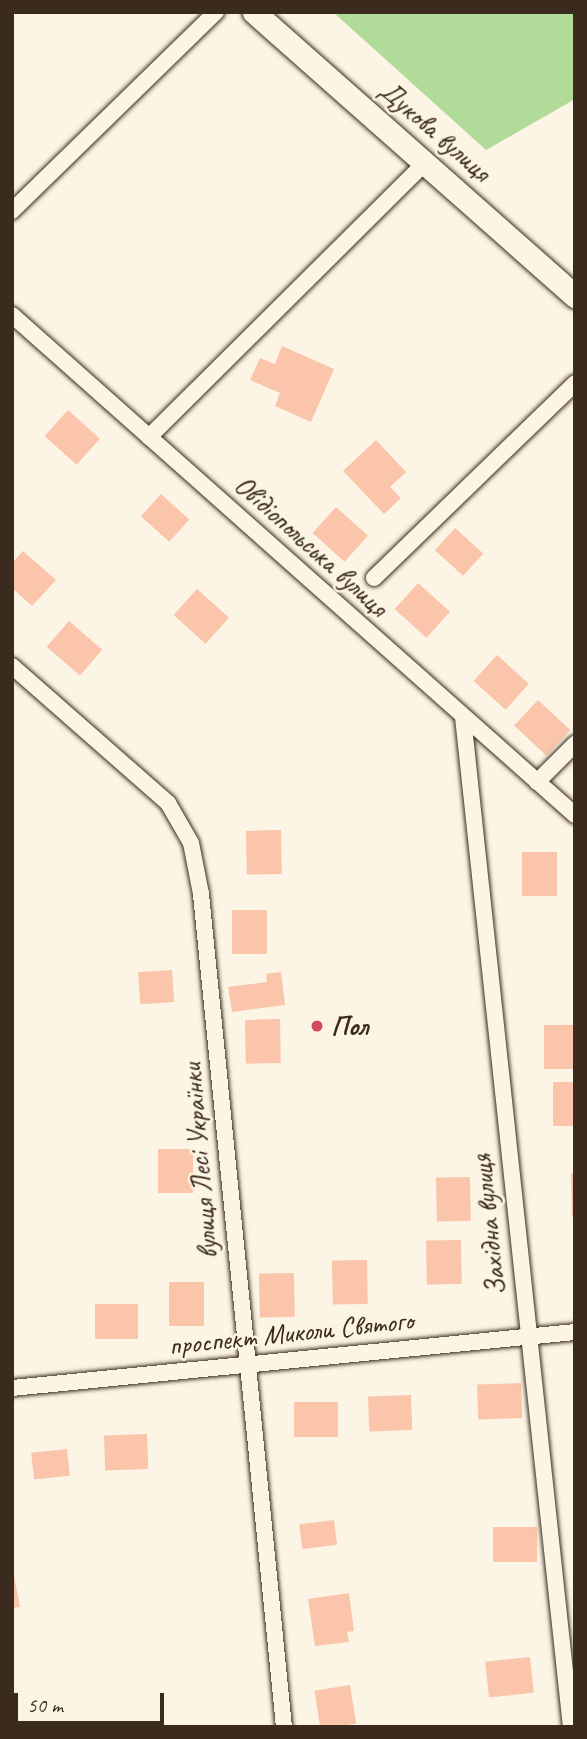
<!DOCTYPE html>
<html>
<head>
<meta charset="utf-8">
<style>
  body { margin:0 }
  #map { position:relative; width:587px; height:1739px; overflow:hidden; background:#fcf5e5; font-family:Caveat,sans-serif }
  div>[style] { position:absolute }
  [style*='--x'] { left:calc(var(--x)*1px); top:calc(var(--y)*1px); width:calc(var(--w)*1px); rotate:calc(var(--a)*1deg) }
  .green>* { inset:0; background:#b0db98 }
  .building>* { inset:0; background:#fac5ab; transform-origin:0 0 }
  .roads { filter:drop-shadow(0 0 2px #3b2a1e) drop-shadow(0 0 2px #3b2a1e) }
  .street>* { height:16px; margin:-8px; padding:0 8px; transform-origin:8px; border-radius:8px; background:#fcf5e5 }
  .secondary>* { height:23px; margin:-11.5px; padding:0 11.5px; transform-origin:11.5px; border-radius:11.5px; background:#fcf5e5 }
  .dots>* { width:19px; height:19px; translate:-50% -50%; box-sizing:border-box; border:4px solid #fcf5e5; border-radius:50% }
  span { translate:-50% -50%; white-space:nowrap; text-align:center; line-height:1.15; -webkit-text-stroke:5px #fcf5e5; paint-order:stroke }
  .street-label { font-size:28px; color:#3b2a1e }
  .poi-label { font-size:28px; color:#3b2a1e; font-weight:700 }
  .left { translate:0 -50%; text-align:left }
  .frame { position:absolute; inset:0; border:14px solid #3b2a1e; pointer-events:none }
  .scale { position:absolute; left:14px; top:1693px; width:150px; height:32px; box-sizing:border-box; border:4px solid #3b2a1e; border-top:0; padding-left:9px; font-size:21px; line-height:24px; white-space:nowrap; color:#3b2a1e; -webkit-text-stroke:5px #fcf5e5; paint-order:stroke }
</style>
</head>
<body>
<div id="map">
  <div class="green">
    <i style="clip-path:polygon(333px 12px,573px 12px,575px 99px,486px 150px)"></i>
  </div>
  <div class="building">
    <i style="clip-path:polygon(282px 346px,334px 369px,311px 422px,275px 406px,280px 393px,250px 380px,260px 358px,275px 364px)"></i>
    <i style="left:68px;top:410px;width:43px;height:35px;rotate:42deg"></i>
    <i style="clip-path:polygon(376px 440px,406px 472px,390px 487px,401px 498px,384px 514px,343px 471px)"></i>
    <i style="left:161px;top:494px;width:38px;height:30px;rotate:42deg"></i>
    <i style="left:336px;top:507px;width:43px;height:35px;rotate:42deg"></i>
    <i style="left:455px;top:528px;width:38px;height:30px;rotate:42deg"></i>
    <i style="clip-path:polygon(23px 551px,56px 580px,32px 606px,12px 588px,12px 563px)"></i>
    <i style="left:418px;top:583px;width:43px;height:35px;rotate:42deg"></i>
    <i style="left:197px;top:589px;width:43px;height:35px;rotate:42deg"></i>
    <i style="left:69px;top:621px;width:44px;height:34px;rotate:41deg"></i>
    <i style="left:497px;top:655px;width:43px;height:35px;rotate:42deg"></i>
    <i style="left:538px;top:700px;width:44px;height:35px;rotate:43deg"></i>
    <i style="left:281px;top:830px;width:44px;height:35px;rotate:89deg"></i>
    <i style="left:522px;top:852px;width:35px;height:44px"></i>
    <i style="left:232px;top:910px;width:35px;height:44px"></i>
    <i style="left:172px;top:970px;width:32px;height:34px;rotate:86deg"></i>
    <i style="clip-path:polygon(281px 972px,285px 1005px,232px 1012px,228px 987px,267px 982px,266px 974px)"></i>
    <i style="left:280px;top:1019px;width:44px;height:35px;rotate:89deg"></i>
    <i style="left:544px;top:1025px;width:31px;height:44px"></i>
    <i style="left:553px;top:1082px;width:22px;height:44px"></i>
    <i style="left:158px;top:1149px;width:35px;height:44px"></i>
    <i style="clip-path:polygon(571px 1173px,575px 1173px,575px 1216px,572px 1217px)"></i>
    <i style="left:470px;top:1177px;width:44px;height:34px;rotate:89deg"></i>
    <i style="left:461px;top:1240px;width:44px;height:35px;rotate:89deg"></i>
    <i style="left:367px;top:1260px;width:44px;height:35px;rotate:89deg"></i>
    <i style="left:294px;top:1273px;width:44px;height:35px;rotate:89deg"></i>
    <i style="left:204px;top:1282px;width:44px;height:35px;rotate:90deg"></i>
    <i style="left:95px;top:1304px;width:43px;height:35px"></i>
    <i style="left:521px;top:1383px;width:35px;height:44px;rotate:88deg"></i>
    <i style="left:411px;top:1395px;width:35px;height:43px;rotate:88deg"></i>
    <i style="left:338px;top:1402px;width:35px;height:44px;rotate:90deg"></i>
    <i style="left:147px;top:1434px;width:35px;height:43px;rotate:88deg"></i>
    <i style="left:67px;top:1449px;width:27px;height:36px;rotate:84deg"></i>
    <i style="left:334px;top:1520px;width:25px;height:35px;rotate:83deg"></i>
    <i style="left:537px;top:1527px;width:35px;height:44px;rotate:90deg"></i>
    <i style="clip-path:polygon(12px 1565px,20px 1607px,12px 1608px)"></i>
    <i style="clip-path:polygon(349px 1593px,354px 1631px,347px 1632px,349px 1642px,315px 1646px,308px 1599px)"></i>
    <i style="left:530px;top:1657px;width:36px;height:45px;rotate:84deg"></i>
    <i style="left:350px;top:1685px;width:39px;height:36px;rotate:81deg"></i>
  </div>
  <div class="roads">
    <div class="street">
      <i style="--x:12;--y:211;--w:285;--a:-44.3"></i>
      <i style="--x:12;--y:315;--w:753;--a:41.61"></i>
      <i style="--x:149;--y:437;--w:390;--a:-44.8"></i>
      <i style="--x:374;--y:578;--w:280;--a:-44.1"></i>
      <i style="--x:12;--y:666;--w:208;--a:41.3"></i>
      <i style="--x:168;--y:803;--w:46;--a:60.1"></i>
      <i style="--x:191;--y:843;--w:52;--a:78.9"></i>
      <i style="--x:201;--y:894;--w:837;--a:84.31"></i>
      <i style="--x:463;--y:717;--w:1016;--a:83.9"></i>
      <i style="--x:537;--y:782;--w:54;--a:-45"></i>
      <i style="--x:12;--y:1388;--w:566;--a:-5.68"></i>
    </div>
    <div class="secondary">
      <i style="--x:254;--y:12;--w:429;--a:41.5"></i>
    </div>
  </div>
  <div class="dots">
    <i style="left:317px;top:1026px;background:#d1495b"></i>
  </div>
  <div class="street-label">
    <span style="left:435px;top:131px;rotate:41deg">Дукова вулиця</span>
    <span style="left:311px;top:546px;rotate:42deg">Овідіопольська вулиця</span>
    <span style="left:200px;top:1161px;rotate:-95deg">вулиця Лесі Українки</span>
    <span style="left:489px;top:1225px;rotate:-96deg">Західна вулиця</span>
    <span style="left:291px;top:1333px;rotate:-6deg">проспект Миколи Святого</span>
  </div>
  <div class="poi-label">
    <span class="left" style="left:331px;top:1026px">Пол</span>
  </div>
  <div class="frame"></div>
  <div class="scale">50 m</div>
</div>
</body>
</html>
